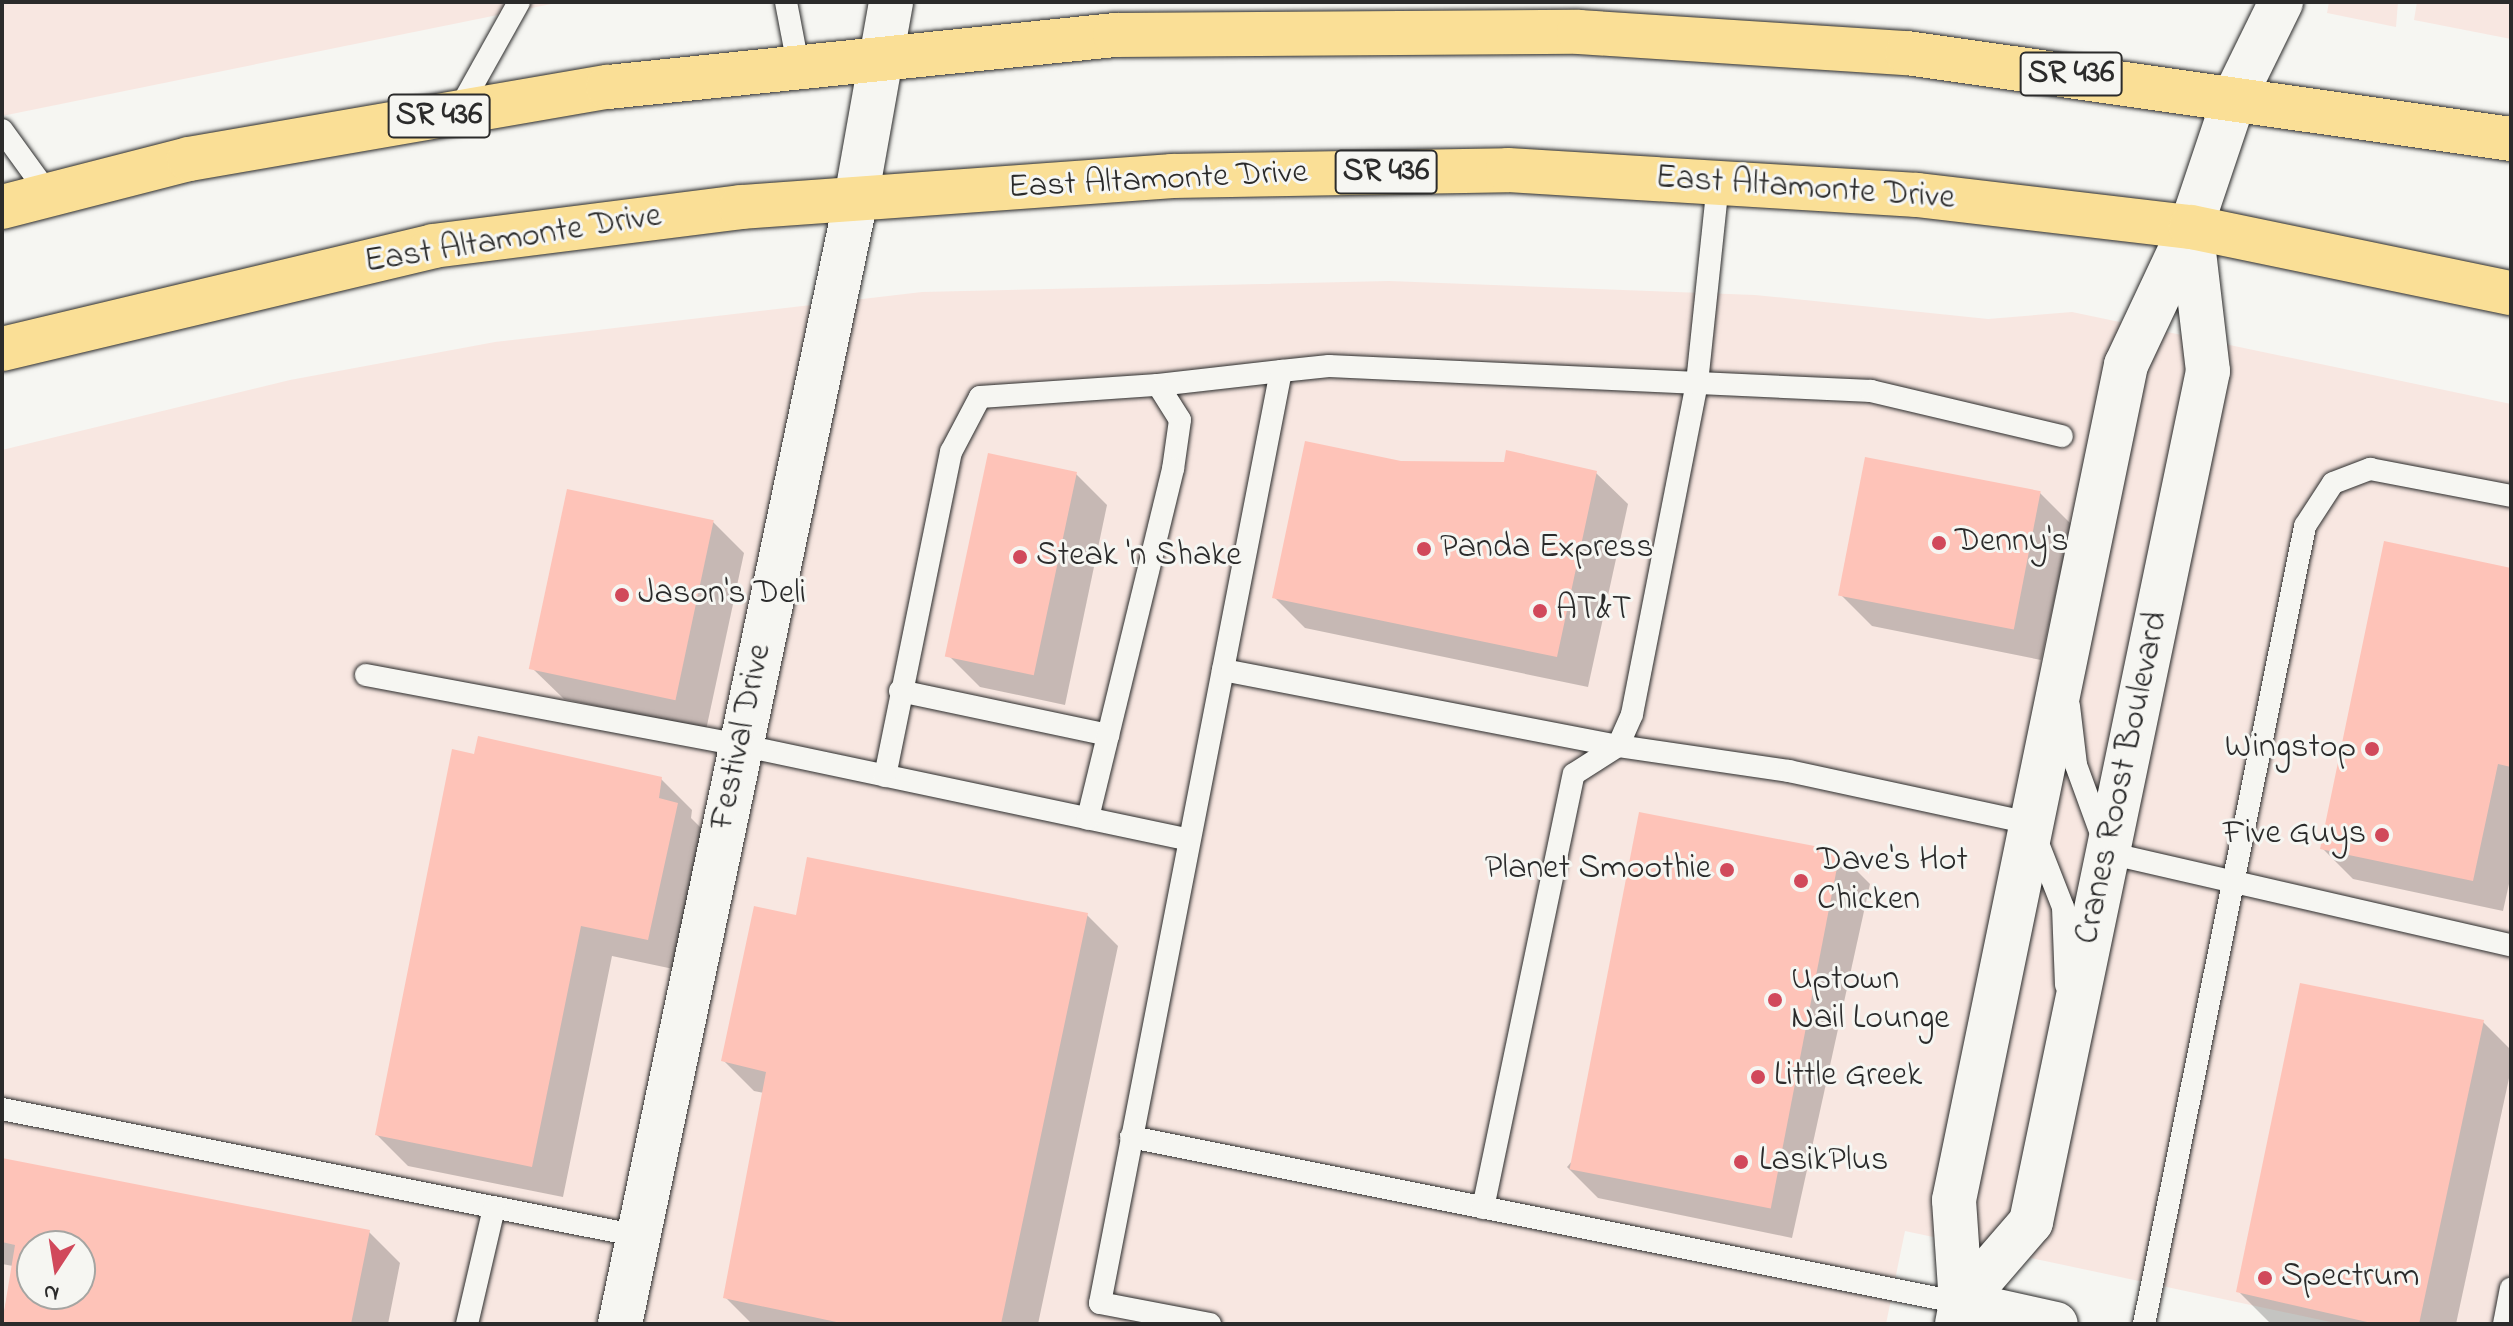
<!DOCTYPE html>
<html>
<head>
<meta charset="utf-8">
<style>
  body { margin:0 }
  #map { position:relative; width:2513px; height:1326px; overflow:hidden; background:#f6f6f2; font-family:"Indie Flower",sans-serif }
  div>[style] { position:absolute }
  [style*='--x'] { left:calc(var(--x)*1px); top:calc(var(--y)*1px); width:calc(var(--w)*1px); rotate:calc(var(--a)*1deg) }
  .built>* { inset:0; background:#f8e7e1 }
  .shadow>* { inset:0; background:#0003 }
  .building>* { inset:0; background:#fec3b8; transform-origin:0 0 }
  .roads { filter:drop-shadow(0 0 2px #2b2b2b) drop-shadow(0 0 2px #2b2b2b) }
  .service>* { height:22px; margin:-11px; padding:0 11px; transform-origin:11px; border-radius:11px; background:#f6f6f2 }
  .minor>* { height:44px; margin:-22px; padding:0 22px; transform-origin:22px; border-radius:22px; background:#f6f6f2 }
  .tertiary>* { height:44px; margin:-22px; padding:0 22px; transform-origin:22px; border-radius:22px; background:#f6f6f2 }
  .primary>* { height:44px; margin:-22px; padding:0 22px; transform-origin:22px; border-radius:22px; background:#fadf96 }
  .dots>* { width:22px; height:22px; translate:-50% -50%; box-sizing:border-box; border:4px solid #f6f6f2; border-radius:50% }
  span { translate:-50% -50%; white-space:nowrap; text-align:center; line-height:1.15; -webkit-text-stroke:6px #f6f6f2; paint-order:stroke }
  .shield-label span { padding:2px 6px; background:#f6f6f2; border:2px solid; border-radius:6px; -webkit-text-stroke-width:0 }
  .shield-label { font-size:32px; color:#2b2b2b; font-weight:700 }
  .street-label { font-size:34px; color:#2b2b2b }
  .poi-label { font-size:34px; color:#2b2b2b }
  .left { translate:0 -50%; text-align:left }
  .right { translate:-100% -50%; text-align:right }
  .frame { position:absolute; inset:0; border:4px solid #2b2b2b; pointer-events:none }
  .north { position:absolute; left:16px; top:1230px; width:80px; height:80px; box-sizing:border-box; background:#f6f6f2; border:2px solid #a5a5a2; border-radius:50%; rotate:192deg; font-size:22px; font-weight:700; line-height:32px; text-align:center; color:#2b2b2b }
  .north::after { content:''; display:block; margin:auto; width:28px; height:36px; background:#d1495b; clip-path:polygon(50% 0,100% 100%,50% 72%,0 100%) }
</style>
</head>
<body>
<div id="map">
  <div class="built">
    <i style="clip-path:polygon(2px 2px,561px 2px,2px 116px)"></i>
    <i style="clip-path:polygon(2329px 2px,2398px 2px,2396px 27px,2327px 13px)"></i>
    <i style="clip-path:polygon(2417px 2px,2511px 2px,2511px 39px,2414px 20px)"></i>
    <i style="clip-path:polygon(evenodd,1389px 281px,1755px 295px,1988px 319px,2072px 312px,2511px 404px,2511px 1324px,2340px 1324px,1905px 1231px,1886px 1324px,2px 1324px,2px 450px,290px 380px,495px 342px,922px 292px,1389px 281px,32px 1246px,80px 1246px,80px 1294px,32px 1294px,32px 1246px)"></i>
  </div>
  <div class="shadow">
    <i style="clip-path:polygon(1400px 463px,1596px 473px,1628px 504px,1588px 687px,1305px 628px,1274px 597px)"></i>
    <i style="clip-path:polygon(1076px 474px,1107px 505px,1065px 705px,980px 687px,949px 656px)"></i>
    <i style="clip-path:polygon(2040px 493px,2071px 524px,2041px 660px,1872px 626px,1841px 595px)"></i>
    <i style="clip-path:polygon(713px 522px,744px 553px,706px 730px,564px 699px,532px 668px)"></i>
    <i style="clip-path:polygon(2511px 570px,2511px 875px,2503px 911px,2353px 879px,2322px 848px)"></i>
    <i style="clip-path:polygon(661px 779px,692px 810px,691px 818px,708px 835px,678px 970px,612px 956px,563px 1197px,408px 1166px,377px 1135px)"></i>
    <i style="clip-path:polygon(1839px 853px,1870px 884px,1792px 1238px,1598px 1198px,1567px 1167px)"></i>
    <i style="clip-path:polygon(1087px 915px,1118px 946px,1038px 1324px,752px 1324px,725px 1297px,764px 1093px,754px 1091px,723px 1060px,798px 917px)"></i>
    <i style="clip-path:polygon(2483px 1022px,2511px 1050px,2511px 1069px,2456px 1324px,2269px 1322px,2238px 1291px)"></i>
    <i style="clip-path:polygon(evenodd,2px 1161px,369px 1232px,400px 1263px,388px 1324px,2px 1324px,13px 1266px,2px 1264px,2px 1161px,32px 1246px,80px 1246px,80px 1294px,32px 1294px,32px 1246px)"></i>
  </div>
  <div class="building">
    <i style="clip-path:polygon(1305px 441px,1401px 461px,1504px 462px,1506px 450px,1597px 471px,1557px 657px,1272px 598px)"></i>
    <i style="left:988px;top:453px;width:91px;height:208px;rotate:12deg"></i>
    <i style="left:1865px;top:457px;width:179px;height:141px;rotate:11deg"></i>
    <i style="left:567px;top:489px;width:150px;height:184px;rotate:12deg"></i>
    <i style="clip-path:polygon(2384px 541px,2511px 568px,2511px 767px,2498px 764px,2473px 881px,2320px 849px)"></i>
    <i style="clip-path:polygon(478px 736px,662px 777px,659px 798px,678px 803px,648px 940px,581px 926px,532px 1167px,375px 1135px,452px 749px,474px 754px)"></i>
    <i style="left:1639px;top:812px;width:205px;height:364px;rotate:11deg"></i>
    <i style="clip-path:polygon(807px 857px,1088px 913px,1001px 1324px,846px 1324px,723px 1298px,766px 1072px,721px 1061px,754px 906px,796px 915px)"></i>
    <i style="clip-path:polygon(2300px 983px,2484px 1020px,2419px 1324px,2376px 1324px,2236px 1292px)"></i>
    <i style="clip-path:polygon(evenodd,2px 1158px,370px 1230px,351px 1324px,2px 1324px,15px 1245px,2px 1242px,2px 1158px,32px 1246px,80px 1246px,80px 1294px,32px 1294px,32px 1246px)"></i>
  </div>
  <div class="roads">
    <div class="service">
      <i style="--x:786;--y:2;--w:64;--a:79.2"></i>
      <i style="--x:457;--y:113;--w:127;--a:-60.8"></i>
      <i style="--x:2;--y:130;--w:80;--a:54.1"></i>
      <i style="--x:1158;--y:385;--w:124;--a:-6.5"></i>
      <i style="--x:1223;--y:670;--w:402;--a:10.9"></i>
      <i style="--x:1618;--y:746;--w:173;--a:8.3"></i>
      <i style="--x:1789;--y:771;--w:247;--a:12.2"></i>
      <i style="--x:2030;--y:823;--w:90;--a:68.6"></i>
      <i style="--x:2063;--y:907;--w:78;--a:87.8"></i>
      <i style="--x:366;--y:675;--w:380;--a:10.6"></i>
      <i style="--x:740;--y:745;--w:459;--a:11.9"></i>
      <i style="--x:900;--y:691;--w:213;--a:11.9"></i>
      <i style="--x:2069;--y:706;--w:59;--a:83.2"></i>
      <i style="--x:2076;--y:765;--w:94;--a:70"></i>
      <i style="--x:2108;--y:853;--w:413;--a:12.9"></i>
      <i style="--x:885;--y:776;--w:331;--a:-78.5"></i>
      <i style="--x:951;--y:452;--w:62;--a:-62.2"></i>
      <i style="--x:980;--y:397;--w:178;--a:-3.9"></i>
      <i style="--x:1158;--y:385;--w:41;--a:57.8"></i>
      <i style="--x:1180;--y:420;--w:49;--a:98.1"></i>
      <i style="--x:1173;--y:469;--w:360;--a:103.7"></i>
      <i style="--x:2;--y:1109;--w:649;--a:11.29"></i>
      <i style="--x:1131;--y:1137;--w:846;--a:11.31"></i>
      <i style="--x:1483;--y:1208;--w:443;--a:-78.2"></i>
      <i style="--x:1574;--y:774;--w:52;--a:-32.5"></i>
      <i style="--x:1618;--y:746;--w:35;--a:-66"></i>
      <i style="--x:1632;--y:714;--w:337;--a:-78.9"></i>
      <i style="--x:1697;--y:383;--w:201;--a:-84"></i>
      <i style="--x:467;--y:1324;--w:119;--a:-76.9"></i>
      <i style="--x:1210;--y:1324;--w:112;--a:-169.2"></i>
      <i style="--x:1100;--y:1303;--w:949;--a:-79.01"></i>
      <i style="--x:1281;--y:371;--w:48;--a:-5.9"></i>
      <i style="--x:1329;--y:366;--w:543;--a:2.64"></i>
      <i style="--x:1871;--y:391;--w:196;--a:13.3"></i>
      <i style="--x:2144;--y:1324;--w:814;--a:-78.59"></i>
      <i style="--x:2305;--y:526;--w:51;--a:-56.9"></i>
      <i style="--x:2333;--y:483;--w:40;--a:-21"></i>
      <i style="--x:2370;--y:469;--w:144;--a:10.8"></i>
      <i style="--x:2504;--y:1324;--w:36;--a:-79"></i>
    </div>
    <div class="minor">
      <i style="--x:1961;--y:1303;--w:107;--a:-49.2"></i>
      <i style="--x:2031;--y:1222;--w:869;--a:-78.25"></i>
      <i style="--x:2208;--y:371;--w:145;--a:-96.7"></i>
      <i style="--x:1961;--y:1303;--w:97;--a:12.5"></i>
      <i style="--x:1957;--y:1324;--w:21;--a:-79"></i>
      <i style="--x:1961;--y:1303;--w:103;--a:-93.9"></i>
      <i style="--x:1954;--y:1200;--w:853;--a:-78.36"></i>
      <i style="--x:2126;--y:365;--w:153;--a:-64.8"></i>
      <i style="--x:2191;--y:227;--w:138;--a:-71.4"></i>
      <i style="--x:2235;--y:96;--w:105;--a:-63.9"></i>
    </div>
    <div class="tertiary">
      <i style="--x:620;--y:1324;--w:1149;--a:-78.15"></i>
      <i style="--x:856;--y:199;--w:200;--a:-79.9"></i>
    </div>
    <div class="primary">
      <i style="--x:2;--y:207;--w:193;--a:-14.4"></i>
      <i style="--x:189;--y:159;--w:425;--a:-9.8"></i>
      <i style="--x:608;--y:87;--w:510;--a:-5.86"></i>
      <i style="--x:1115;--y:35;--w:464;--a:-0.4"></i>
      <i style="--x:1579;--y:32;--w:329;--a:3.7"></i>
      <i style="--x:1907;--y:53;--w:610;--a:8.1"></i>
      <i style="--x:2;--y:349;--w:443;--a:-13.4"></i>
      <i style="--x:433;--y:246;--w:310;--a:-7.2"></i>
      <i style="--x:741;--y:207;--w:432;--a:-4.1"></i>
      <i style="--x:1172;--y:176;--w:336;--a:-1"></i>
      <i style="--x:1508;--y:170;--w:410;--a:3.5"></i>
      <i style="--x:1917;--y:195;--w:276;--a:6.7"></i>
      <i style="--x:2191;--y:227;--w:327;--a:11.7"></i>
    </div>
  </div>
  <div class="dots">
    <i style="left:1939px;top:543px;background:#d1495b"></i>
    <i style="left:1424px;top:549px;background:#d1495b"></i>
    <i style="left:1020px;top:557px;background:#d1495b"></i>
    <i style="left:622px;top:595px;background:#d1495b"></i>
    <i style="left:1540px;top:611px;background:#d1495b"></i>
    <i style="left:2372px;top:749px;background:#d1495b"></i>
    <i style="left:2382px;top:835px;background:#d1495b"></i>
    <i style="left:1727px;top:870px;background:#d1495b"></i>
    <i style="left:1801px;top:881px;background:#d1495b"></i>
    <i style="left:1775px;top:1000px;background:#d1495b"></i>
    <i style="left:1758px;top:1077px;background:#d1495b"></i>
    <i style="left:1741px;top:1162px;background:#d1495b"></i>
    <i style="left:2265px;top:1278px;background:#d1495b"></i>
  </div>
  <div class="shield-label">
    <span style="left:2071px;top:74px">SR 436</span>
    <span style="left:439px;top:116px">SR 436</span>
    <span style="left:1386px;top:172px">SR 436</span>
  </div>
  <div class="street-label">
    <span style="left:1158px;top:181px;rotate:-3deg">East Altamonte Drive</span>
    <span style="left:1805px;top:189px;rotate:4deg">East Altamonte Drive</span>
    <span style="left:513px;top:240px;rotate:-9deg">East Altamonte Drive</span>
    <span style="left:742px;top:737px;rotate:-78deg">Festival Drive</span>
    <span style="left:2123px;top:778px;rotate:-78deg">Cranes Roost Boulevard</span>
  </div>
  <div class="poi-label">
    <span class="left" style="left:1955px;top:543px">Denny's</span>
    <span class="left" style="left:1440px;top:549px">Panda Express</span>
    <span class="left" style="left:1036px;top:557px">Steak 'n Shake</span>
    <span class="left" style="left:638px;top:595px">Jason's Deli</span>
    <span class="left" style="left:1556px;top:611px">AT&amp;T</span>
    <span class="right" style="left:2356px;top:749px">Wingstop</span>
    <span class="right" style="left:2366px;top:835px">Five Guys</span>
    <span class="left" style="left:1817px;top:881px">Dave's Hot<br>Chicken</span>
    <span class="right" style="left:1711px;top:870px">Planet Smoothie</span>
    <span class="left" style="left:1791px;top:1000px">Uptown<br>Nail Lounge</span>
    <span class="left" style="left:1774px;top:1077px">Little Greek</span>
    <span class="left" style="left:1759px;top:1162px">LasikPlus</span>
    <span class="left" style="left:2281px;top:1278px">Spectrum</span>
  </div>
  <div class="frame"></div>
  <div class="north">N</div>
</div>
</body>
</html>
